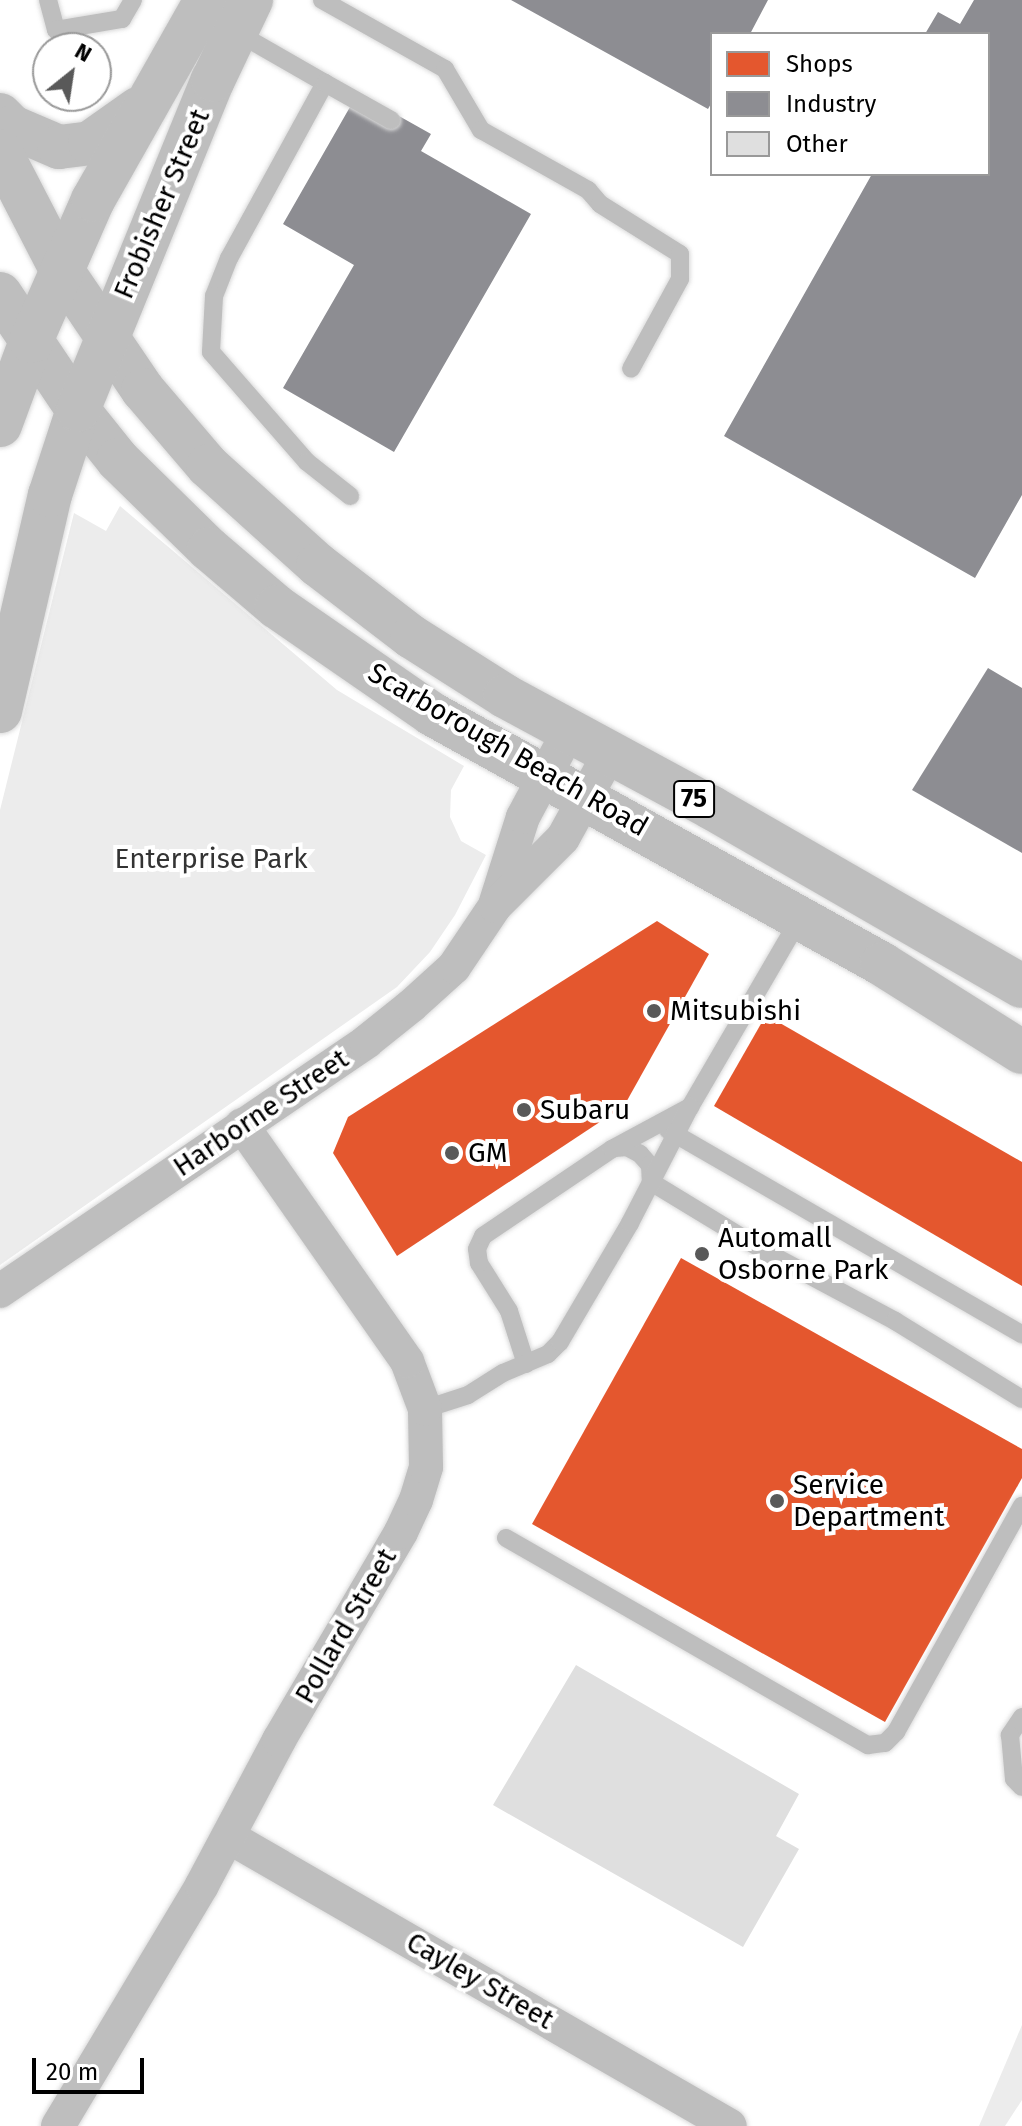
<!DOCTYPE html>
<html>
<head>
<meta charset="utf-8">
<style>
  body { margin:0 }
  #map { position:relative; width:1022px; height:2126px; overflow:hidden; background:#fff; font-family:"Fira Sans",sans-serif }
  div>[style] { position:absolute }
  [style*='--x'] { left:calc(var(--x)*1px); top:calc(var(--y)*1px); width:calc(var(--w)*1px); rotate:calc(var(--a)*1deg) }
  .green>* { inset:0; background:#ececec }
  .shops>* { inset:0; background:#e4572e }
  .industry>* { inset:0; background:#8d8d92 }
  .building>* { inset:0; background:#dfdfdf }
  .roads { filter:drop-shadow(0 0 2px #dbdbdb) drop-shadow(0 0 2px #dbdbdb) }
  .service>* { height:18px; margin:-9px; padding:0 9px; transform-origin:9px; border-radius:9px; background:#bebebe }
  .minor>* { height:34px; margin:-17px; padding:0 17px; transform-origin:17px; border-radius:17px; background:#bebebe }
  .primary>* { height:44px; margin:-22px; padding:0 22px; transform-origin:22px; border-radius:22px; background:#bebebe }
  .dots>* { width:22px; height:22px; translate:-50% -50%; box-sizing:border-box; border:4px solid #fff; border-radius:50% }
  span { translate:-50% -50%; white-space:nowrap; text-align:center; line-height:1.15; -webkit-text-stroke:8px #fff; paint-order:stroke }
  .shield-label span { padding:2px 6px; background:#fff; border:2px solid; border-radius:6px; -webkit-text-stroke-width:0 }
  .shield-label { font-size:26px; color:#000; font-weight:700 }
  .street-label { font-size:28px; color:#000 }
  .park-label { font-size:28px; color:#333 }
  .poi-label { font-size:28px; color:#000 }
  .left { translate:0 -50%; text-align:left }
  .legend { position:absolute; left:710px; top:32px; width:280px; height:144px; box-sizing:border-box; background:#fff; border:2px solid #999; margin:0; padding:10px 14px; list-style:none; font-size:24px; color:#000 }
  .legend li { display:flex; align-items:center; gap:16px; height:40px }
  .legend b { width:40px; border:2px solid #999 }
  .north { position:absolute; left:32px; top:32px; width:80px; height:80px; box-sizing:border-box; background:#fff; border:2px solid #999; border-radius:50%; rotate:30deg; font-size:22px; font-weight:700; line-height:32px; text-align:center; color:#000 }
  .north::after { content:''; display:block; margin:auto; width:28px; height:36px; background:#595959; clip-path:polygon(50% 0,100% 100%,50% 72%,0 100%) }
  .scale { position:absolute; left:32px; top:2058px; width:112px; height:36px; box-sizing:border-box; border:4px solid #000; border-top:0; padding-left:10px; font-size:24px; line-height:28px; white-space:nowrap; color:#000; -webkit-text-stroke:6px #fff; paint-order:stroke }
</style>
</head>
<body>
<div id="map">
  <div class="green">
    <i style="clip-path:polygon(120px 506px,337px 690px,464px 766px,451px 790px,450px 817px,461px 841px,486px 855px,455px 915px,430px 952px,397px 987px,0 1265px,0 810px,74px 513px,106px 531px)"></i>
    <i style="clip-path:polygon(1022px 2025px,1022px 2100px,1005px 2126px,979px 2126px)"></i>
  </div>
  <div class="shops">
    <i style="clip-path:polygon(657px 921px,709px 954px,624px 1106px,397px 1256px,333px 1153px,348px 1117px)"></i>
    <i style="clip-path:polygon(766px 1015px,1022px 1162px,1022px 1286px,714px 1106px)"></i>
    <i style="clip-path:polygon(681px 1258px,1022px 1449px,1022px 1478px,885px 1722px,532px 1524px)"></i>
  </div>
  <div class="industry">
    <i style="clip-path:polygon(511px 0,768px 0,750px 34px,712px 34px,712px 102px,708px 109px)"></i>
    <i style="clip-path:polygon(974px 0,1022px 0,1022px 495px,975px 578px,724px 436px,872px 174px,988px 174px,988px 34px,925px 34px,938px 12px,960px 24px)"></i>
    <i style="clip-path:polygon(358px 93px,431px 134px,421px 151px,531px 214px,394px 452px,283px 388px,354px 265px,283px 224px)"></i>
    <i style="clip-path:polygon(988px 668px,1022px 688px,1022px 853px,912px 790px)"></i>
  </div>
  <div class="building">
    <i style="clip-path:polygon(576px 1665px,799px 1794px,776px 1836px,799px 1849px,743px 1947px,493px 1805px)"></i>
  </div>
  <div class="roads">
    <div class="service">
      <i style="--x:48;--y:0;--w:31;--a:75"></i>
      <i style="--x:56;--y:30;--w:67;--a:-9.5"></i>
      <i style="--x:122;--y:19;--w:22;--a:-60"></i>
      <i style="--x:322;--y:0;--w:141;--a:29.3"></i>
      <i style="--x:445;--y:69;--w:71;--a:59.5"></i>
      <i style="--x:481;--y:130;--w:123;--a:29.3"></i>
      <i style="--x:588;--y:190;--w:18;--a:49"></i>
      <i style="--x:600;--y:204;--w:94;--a:32"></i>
      <i style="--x:680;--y:254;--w:25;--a:90"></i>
      <i style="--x:680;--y:279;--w:102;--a:118.6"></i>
      <i style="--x:236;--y:32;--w:103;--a:29.8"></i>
      <i style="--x:325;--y:83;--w:200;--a:118.7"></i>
      <i style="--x:229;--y:258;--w:41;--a:111.5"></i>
      <i style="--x:214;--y:296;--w:56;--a:93.1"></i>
      <i style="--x:211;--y:352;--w:146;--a:48.9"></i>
      <i style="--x:307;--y:462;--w:55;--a:38.3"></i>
      <i style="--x:325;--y:83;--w:76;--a:29.3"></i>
      <i style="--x:668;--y:1130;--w:409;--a:30"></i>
      <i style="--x:615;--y:1148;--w:12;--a:-5"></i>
      <i style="--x:627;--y:1147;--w:15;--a:28"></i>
      <i style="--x:640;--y:1154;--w:15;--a:48"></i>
      <i style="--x:650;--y:1165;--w:17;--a:87"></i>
      <i style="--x:651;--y:1182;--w:135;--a:31.3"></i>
      <i style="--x:766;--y:1252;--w:146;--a:28.1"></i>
      <i style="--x:895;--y:1321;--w:149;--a:31.6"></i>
      <i style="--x:526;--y:1364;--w:56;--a:-107.8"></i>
      <i style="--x:509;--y:1311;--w:57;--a:-122"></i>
      <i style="--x:479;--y:1263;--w:14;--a:-98"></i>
      <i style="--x:477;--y:1249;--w:14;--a:-65"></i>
      <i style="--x:483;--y:1236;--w:156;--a:-34"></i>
      <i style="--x:612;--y:1149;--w:89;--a:-28.3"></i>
      <i style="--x:690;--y:1107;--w:219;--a:-59.8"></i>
      <i style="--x:425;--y:1409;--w:45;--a:-18"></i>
      <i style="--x:468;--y:1395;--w:41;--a:-32.2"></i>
      <i style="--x:503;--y:1373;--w:49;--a:-22.9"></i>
      <i style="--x:548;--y:1354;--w:17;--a:-45"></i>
      <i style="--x:560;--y:1342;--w:138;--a:-59.5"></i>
      <i style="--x:630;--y:1223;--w:131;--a:-62.7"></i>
      <i style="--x:506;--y:1538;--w:417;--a:29.8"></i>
      <i style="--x:868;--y:1745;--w:17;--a:-7"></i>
      <i style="--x:885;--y:1743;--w:16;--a:-45"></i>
      <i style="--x:896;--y:1732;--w:259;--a:-60.9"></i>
      <i style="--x:1022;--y:1717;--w:22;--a:124"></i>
      <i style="--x:1010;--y:1735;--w:44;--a:84.8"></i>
      <i style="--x:1014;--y:1779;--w:11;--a:45"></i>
    </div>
    <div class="minor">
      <i style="--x:496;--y:902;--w:89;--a:-72.4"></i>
      <i style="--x:523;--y:817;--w:98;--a:-61.9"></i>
      <i style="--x:0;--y:1291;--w:443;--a:-34.2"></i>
      <i style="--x:366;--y:1042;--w:58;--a:-38.7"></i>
      <i style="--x:411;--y:1006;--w:58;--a:-42.2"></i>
      <i style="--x:454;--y:967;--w:73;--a:-56.1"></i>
      <i style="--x:495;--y:906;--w:96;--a:-45"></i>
      <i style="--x:563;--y:838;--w:97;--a:-61.1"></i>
      <i style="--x:229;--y:1837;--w:578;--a:29.98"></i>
      <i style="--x:58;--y:2126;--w:281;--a:-59.1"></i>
      <i style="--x:202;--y:1885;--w:164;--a:-62"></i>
      <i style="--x:279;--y:1740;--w:241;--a:-59.6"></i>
      <i style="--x:401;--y:1532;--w:35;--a:-65"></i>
      <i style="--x:416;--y:1500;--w:34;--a:-73"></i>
      <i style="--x:426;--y:1467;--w:58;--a:-91"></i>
      <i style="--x:425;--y:1409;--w:51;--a:-110.6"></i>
      <i style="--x:407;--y:1361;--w:288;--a:-125"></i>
    </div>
    <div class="primary">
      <i style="--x:0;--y:115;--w:17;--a:45"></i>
      <i style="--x:12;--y:127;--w:51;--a:23.1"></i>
      <i style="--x:59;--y:147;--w:31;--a:-7"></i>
      <i style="--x:90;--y:143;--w:59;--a:-35.3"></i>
      <i style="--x:0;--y:151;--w:133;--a:62.7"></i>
      <i style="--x:61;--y:269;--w:146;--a:55.9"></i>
      <i style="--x:143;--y:390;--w:100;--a:49.5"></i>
      <i style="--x:208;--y:466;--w:148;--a:42"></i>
      <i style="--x:318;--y:565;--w:118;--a:37.5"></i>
      <i style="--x:412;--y:637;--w:110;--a:32.4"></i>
      <i style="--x:505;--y:696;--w:235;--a:28.4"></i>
      <i style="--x:712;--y:808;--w:357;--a:29.9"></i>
      <i style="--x:0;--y:294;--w:140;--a:56.1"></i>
      <i style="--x:78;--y:410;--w:64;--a:51.3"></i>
      <i style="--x:118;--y:460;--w:127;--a:44.4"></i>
      <i style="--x:209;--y:549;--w:89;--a:40.5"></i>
      <i style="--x:277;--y:607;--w:188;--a:34.6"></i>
      <i style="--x:432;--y:714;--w:515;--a:29.05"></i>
      <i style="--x:882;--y:964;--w:165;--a:32.2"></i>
      <i style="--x:0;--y:425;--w:90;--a:-69.7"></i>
      <i style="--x:31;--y:341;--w:154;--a:-66.3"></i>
      <i style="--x:93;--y:200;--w:230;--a:-60.5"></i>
      <i style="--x:0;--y:711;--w:222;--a:-77"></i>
      <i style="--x:50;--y:495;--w:89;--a:-71.8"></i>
      <i style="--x:78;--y:410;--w:357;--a:-67.8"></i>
      <i style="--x:213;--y:80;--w:89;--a:-64.6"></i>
    </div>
  </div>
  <div class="dots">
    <i style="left:654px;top:1011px;background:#595959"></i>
    <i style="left:524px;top:1110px;background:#595959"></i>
    <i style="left:452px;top:1153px;background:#595959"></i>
    <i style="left:702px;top:1254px;background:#595959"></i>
    <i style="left:777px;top:1501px;background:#595959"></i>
  </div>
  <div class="shield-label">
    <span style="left:694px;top:799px">75</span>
  </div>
  <div class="street-label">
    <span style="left:162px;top:204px;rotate:-67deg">Frobisher Street</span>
    <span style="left:508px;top:750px;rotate:30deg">Scarborough Beach Road</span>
    <span style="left:261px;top:1113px;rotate:-34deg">Harborne Street</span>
    <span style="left:346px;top:1626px;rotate:-60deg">Pollard Street</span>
    <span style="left:480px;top:1981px;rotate:30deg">Cayley Street</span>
  </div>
  <div class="park-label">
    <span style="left:211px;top:859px">Enterprise Park</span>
  </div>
  <div class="poi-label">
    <span class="left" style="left:670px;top:1011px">Mitsubishi</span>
    <span class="left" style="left:540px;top:1110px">Subaru</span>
    <span class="left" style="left:468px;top:1153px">GM</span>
    <span class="left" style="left:718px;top:1254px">Automall<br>Osborne Park</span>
    <span class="left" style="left:793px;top:1501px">Service<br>Department</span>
  </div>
  <ul class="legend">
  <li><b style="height:22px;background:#e4572e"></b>Shops</li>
  <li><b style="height:22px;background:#8d8d92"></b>Industry</li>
  <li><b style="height:22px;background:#dfdfdf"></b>Other</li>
  </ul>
  <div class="north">N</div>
  <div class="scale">20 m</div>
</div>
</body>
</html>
